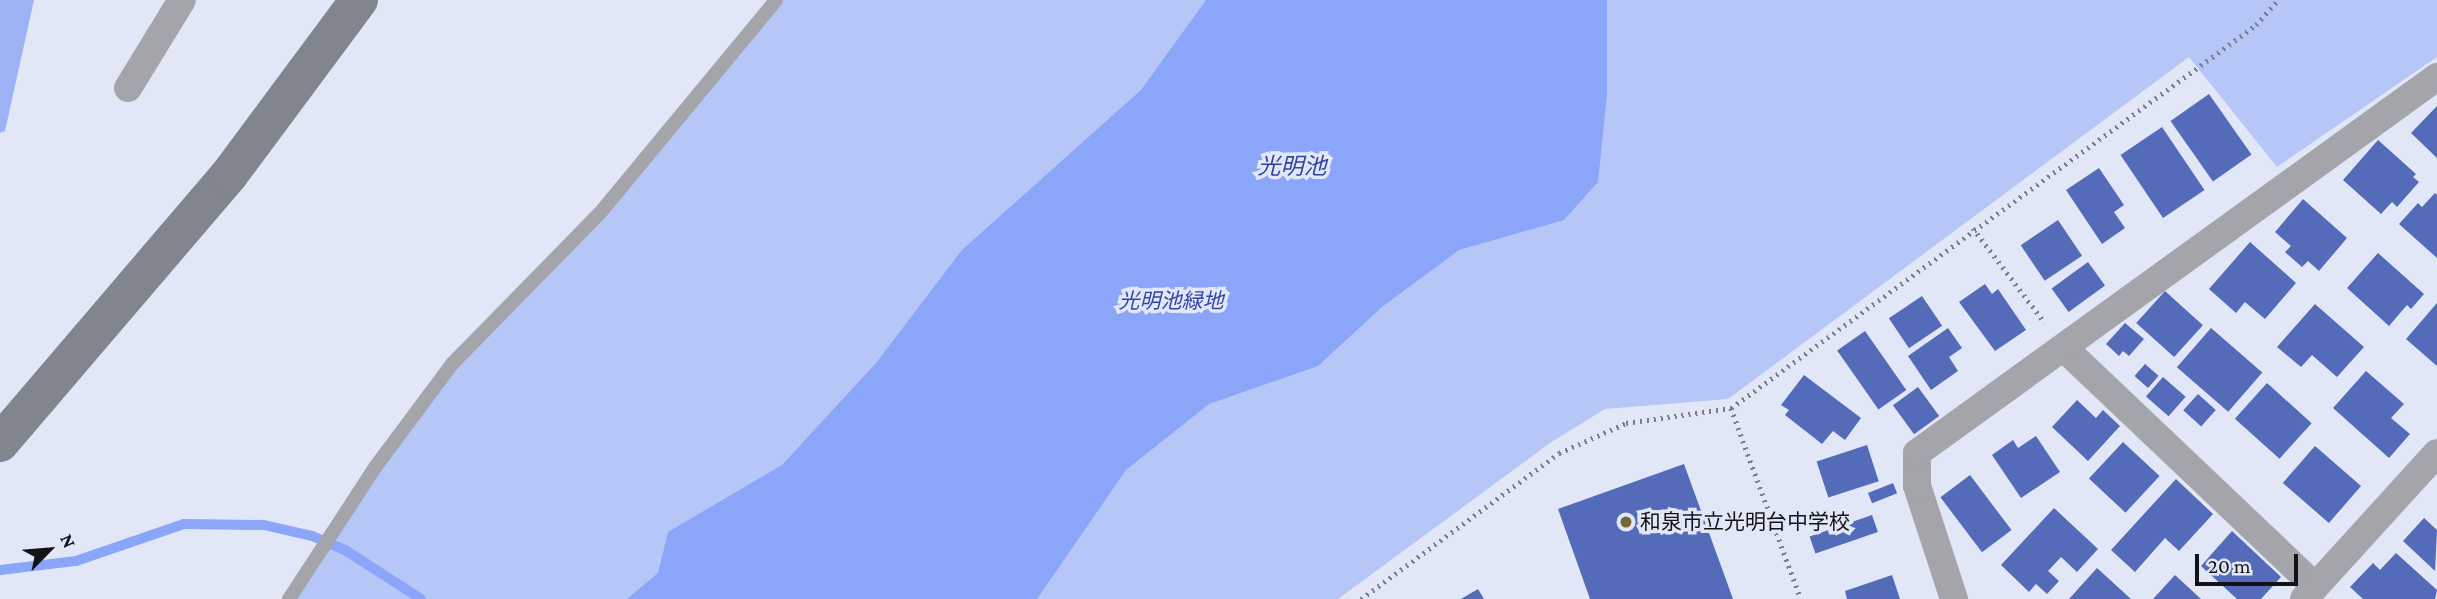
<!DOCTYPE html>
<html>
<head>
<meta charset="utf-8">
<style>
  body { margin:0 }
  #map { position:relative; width:2437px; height:599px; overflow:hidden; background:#e2e7f7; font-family:"Crimson Pro","Noto Sans JP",serif }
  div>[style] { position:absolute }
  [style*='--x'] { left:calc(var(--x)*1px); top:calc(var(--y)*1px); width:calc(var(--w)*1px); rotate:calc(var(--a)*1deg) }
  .green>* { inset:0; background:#b5c6f7 }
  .forest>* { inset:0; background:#9cb2f5 }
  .water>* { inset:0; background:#8ba6f9 }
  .stream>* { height:10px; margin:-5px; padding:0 5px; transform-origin:5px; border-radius:5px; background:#8ba6f9 }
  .building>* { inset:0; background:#546bb9; transform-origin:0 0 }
  .path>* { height:4.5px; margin-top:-2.25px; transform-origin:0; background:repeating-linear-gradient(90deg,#7a7e88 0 2px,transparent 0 7px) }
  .lane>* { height:14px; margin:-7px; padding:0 7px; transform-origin:7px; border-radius:7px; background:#a3a5ab }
  .street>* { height:28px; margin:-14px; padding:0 14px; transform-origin:14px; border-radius:14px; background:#a3a5ab }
  .secondary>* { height:38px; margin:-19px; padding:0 19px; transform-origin:19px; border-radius:19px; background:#81858e }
  .dots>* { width:19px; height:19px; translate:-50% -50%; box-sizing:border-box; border:4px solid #e2e7f7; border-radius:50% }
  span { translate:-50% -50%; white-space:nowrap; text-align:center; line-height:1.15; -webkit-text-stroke:7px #e2e7f7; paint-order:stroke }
  .park-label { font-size:21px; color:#3146a5; font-style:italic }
  .poi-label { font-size:21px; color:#111318 }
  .left { translate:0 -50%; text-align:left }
  .water-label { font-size:23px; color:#2f43a2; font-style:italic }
  .north { position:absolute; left:14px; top:515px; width:70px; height:70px; -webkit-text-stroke:5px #e2e7f7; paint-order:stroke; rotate:65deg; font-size:19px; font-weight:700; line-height:28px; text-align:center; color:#111318 }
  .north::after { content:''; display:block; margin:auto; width:24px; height:32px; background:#111318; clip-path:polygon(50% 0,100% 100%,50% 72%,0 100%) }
  .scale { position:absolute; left:2195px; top:554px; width:103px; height:32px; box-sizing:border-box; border:4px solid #111318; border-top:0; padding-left:9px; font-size:21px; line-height:24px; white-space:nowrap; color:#111318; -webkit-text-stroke:5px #e2e7f7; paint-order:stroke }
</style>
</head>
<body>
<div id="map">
  <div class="green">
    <i style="clip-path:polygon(776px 0,2437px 0,2437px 57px,2277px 167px,2189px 57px,1728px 399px,1605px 409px,1550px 443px,1338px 599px,289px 599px,452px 364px,600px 213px)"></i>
  </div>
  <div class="forest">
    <i style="clip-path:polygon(0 0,34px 0,5px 131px,0 133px)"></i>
  </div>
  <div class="water">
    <i style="clip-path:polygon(1206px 0,1607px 0,1607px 94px,1598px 182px,1564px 220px,1459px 250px,1382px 307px,1318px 366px,1209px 404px,1126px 470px,1037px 599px,627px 599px,658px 573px,668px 532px,782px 465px,876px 363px,962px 250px,1141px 90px)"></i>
  </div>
  <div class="stream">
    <i style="--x:0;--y:570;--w:77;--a:-6.8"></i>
    <i style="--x:76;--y:561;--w:114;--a:-18.9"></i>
    <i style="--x:184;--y:524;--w:80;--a:0.7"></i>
    <i style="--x:264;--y:525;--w:49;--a:12.9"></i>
    <i style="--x:312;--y:536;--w:36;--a:23"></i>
    <i style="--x:345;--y:550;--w:90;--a:32.8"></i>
  </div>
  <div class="building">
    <i style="left:2209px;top:94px;width:74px;height:47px;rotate:55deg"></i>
    <i style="clip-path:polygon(2437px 106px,2437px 158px,2411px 133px)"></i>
    <i style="left:2162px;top:127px;width:76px;height:50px;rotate:56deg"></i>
    <i style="clip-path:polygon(2378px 140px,2416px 174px,2413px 177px,2419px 182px,2397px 207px,2392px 202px,2381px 214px,2343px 180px)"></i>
    <i style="clip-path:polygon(2099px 168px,2124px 205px,2114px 212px,2125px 228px,2102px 244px,2066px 190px)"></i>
    <i style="clip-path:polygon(2435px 193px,2437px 195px,2437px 258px,2399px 224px,2418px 203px,2422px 207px)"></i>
    <i style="clip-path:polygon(2303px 199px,2347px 238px,2319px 271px,2308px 261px,2302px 267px,2285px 252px,2291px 246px,2275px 232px)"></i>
    <i style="left:2058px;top:220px;width:43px;height:45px;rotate:56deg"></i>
    <i style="clip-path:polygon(2250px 242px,2296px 283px,2265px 319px,2245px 302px,2236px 313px,2209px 289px)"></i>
    <i style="clip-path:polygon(2378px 253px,2424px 294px,2411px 309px,2407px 305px,2389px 326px,2347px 288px)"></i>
    <i style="left:2088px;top:262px;width:29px;height:45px;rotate:54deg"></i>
    <i style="clip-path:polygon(1985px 284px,1992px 294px,1998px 289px,2026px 330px,1995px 351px,1959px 302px)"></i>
    <i style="left:2165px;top:291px;width:51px;height:43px;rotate:42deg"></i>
    <i style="left:1922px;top:296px;width:36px;height:40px;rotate:56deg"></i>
    <i style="clip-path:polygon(2437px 303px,2437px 366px,2406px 339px)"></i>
    <i style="clip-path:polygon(2315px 304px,2364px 347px,2337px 377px,2312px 355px,2301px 367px,2277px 347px)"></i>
    <i style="clip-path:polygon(2125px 323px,2144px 339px,2129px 356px,2123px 351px,2119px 356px,2106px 344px)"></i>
    <i style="clip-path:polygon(1948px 328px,1962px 348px,1949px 357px,1958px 371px,1931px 390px,1908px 356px)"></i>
    <i style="left:2211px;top:328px;width:68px;height:52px;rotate:41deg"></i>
    <i style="left:1865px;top:331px;width:72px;height:34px;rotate:55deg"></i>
    <i style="left:2145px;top:364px;width:18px;height:16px;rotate:41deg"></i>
    <i style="clip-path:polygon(2366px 371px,2404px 404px,2391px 418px,2410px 434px,2389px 458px,2333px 408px)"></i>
    <i style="clip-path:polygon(1804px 375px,1861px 418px,1845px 440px,1833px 431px,1822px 444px,1785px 415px,1789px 410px,1781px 405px)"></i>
    <i style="left:2163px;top:377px;width:30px;height:26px;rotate:41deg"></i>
    <i style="left:2267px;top:383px;width:60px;height:48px;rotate:42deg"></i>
    <i style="left:1918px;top:387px;width:36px;height:31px;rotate:54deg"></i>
    <i style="left:2198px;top:394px;width:24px;height:22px;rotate:42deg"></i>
    <i style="clip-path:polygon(2077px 400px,2096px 418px,2103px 410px,2120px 426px,2088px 461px,2052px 427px)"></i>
    <i style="clip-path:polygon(2036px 436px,2060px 472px,2021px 498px,1992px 455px,2013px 440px,2018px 448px)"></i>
    <i style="left:2123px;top:442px;width:50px;height:50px;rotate:43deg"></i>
    <i style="left:1867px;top:445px;width:38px;height:53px;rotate:72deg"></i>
    <i style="left:2315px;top:446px;width:61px;height:49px;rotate:41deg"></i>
    <i style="clip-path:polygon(1684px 464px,1733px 599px,1590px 599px,1558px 509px)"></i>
    <i style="left:1970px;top:475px;width:69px;height:37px;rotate:53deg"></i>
    <i style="clip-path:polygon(2176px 479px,2213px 514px,2179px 551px,2165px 538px,2135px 572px,2111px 550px)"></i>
    <i style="left:1893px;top:483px;width:11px;height:27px;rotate:68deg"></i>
    <i style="clip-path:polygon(2054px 508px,2098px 549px,2077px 572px,2061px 557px,2048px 571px,2059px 581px,2047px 594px,2036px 584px,2029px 592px,2001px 565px)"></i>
    <i style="left:1872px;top:515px;width:18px;height:66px;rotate:71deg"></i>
    <i style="clip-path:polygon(2424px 518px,2437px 530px,2435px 571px,2403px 541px)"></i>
    <i style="clip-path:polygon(2232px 531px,2281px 577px,2261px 599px,2237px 599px,2201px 566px)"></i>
    <i style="clip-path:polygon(2396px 553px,2437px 590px,2435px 599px,2363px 599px,2350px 587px,2373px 563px,2380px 570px)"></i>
    <i style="clip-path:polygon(2097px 568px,2131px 599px,2069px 599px)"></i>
    <i style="clip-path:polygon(1892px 575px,1900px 599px,1847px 599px,1845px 591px)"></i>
    <i style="clip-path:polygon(2175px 575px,2201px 599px,2153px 599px)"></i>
    <i style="clip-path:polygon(1478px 589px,1484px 599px,1461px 599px)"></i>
  </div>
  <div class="path">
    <i style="--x:1973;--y:228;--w:119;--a:52.8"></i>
    <i style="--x:1731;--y:408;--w:203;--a:69.9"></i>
    <i style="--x:1361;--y:599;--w:246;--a:-36.4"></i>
    <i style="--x:1559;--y:453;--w:73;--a:-24.1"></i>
    <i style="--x:1626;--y:423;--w:106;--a:-8.1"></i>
    <i style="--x:1731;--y:408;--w:650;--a:-36.11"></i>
    <i style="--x:2256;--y:25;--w:33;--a:-49"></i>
  </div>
  <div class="lane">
    <i style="--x:289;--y:599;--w:159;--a:-56.8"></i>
    <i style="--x:376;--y:466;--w:127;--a:-53.3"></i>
    <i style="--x:452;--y:364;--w:211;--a:-45.6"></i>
    <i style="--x:600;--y:213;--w:276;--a:-50.4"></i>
  </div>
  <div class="street">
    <i style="--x:128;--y:88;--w:103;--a:-58.5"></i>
    <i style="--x:2065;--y:349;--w:344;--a:43.5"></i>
    <i style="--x:1954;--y:599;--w:119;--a:-108.1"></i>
    <i style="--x:1917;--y:486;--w:33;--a:-90"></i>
    <i style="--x:1917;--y:453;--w:642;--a:-35.87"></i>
    <i style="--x:2304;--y:599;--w:197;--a:-47.7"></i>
  </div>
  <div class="secondary">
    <i style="--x:0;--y:443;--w:353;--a:-49.5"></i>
    <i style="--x:229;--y:175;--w:218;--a:-53.4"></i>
  </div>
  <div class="dots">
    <i style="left:1626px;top:522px;background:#786634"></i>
  </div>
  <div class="park-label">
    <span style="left:1171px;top:301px">光明池緑地</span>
  </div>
  <div class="poi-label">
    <span class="left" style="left:1640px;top:522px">和泉市立光明台中学校</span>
  </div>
  <div class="water-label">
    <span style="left:1292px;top:166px">光明池</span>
  </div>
  <div class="north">N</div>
  <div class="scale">20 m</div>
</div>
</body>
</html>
